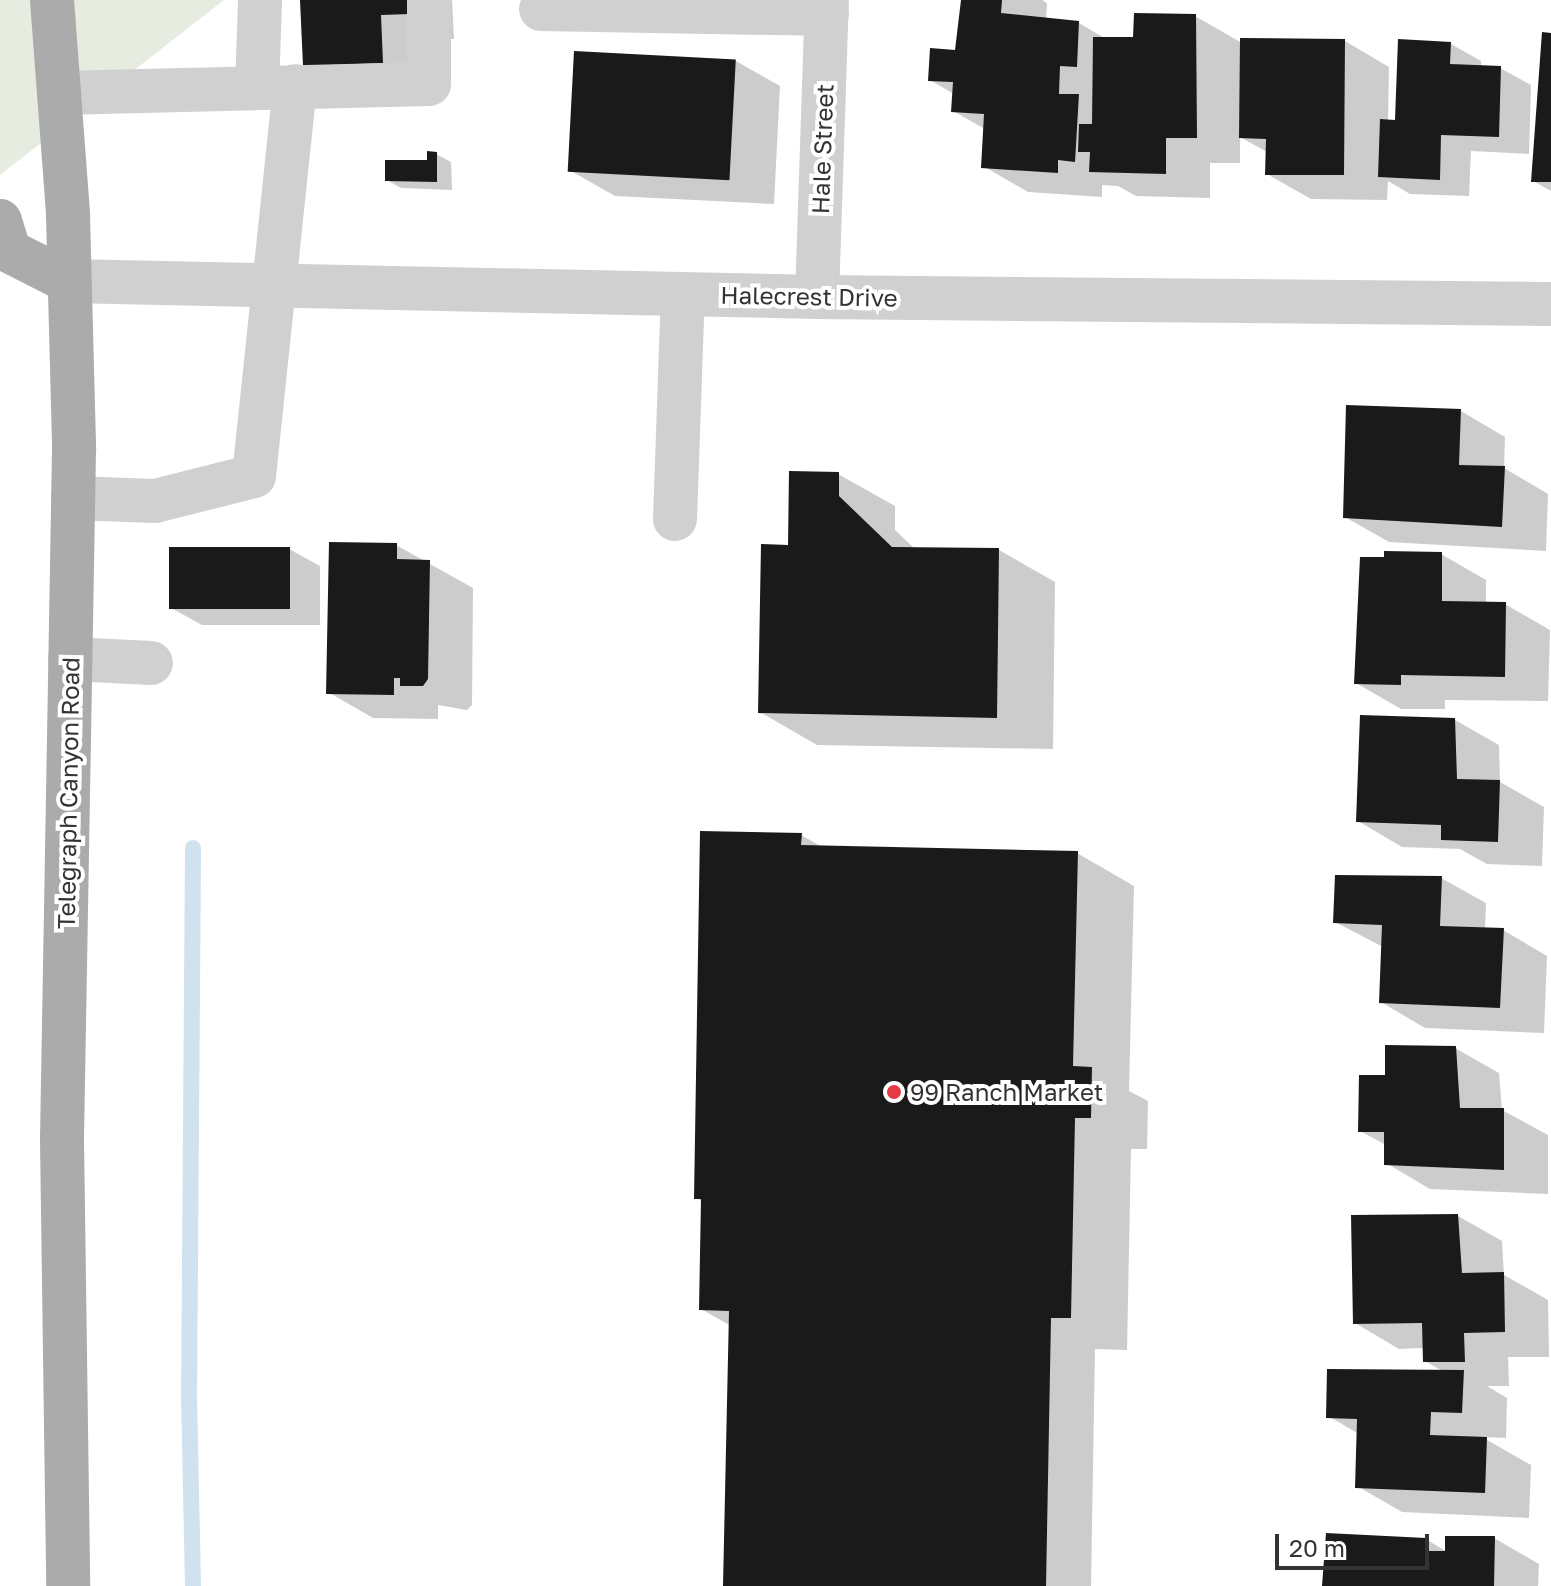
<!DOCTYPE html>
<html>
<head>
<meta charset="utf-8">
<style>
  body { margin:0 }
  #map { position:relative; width:1551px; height:1586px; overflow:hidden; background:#fff; font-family:"Golos Text",sans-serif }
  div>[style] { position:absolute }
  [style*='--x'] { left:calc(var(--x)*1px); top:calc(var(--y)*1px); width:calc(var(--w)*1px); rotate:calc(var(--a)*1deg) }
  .green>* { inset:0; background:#e6ecdf }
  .shadow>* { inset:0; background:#0003 }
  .stream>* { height:16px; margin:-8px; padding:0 8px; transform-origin:8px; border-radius:8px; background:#cfe2ee }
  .building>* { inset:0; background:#1a1a1a; transform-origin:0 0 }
  .minor>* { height:44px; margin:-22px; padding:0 22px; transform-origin:22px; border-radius:22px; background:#d0d0d0 }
  .major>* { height:44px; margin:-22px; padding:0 22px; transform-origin:22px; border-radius:22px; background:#ababab }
  .dots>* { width:22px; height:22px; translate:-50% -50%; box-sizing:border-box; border:4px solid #fff; border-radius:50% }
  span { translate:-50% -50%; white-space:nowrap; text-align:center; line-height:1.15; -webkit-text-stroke:8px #fff; paint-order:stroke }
  .street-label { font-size:24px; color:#333 }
  .poi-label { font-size:24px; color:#333 }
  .left { translate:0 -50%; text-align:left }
  .scale { position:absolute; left:1275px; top:1534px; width:154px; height:36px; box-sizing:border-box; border:4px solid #333; border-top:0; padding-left:10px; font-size:24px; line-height:28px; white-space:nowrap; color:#333; -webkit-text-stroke:6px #fff; paint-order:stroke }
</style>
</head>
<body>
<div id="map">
  <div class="green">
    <i style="clip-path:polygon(0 0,224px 0,0 175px)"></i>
  </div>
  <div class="shadow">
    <i style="clip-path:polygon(302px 0,452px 0,454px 39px,425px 40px,427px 88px,349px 91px)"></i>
    <i style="clip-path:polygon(962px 0,1042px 0,1047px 3px,1046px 20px,1079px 23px,1106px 39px,1135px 39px,1195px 16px,1242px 43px,1345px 41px,1389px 67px,1388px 121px,1397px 122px,1451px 44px,1481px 61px,1481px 67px,1500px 68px,1531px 85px,1529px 154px,1471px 151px,1469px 196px,1410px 194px,1388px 181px,1387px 200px,1311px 199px,1267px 174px,1267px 152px,1240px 137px,1240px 163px,1210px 163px,1210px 198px,1136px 196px,1118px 186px,1102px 185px,1102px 197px,1028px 192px,983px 166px,985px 129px,953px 111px,954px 94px,930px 80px,957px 52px)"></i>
    <i style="clip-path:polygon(1551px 35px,1551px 191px,1533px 181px)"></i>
    <i style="clip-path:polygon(736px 61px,780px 86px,774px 204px,615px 196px,571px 171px)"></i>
    <i style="clip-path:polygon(436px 154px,451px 162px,452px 190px,401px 188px,387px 180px,429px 162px)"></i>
    <i style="clip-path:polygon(1461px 411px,1505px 437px,1504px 468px,1548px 494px,1546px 551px,1389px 542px,1345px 517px)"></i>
    <i style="clip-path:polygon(838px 474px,895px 506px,895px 530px,915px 549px,999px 550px,1055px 582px,1053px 749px,817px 745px,760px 712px,790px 547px)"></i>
    <i style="clip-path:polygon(396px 545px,473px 588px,472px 705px,467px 710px,438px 705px,438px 719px,373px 718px,328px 692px)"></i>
    <i style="clip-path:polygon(289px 549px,320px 566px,320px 625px,202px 625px,171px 608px)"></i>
    <i style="clip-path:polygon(1441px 554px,1486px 580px,1486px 604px,1505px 604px,1550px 630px,1548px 701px,1445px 700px,1445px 709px,1401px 709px,1356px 683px)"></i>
    <i style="clip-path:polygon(1455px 720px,1499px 745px,1500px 782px,1544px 807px,1542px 866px,1487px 864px,1460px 849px,1402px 847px,1358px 821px)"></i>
    <i style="clip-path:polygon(801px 835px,824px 848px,1077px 853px,1134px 886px,1129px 1091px,1148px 1101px,1147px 1149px,1131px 1149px,1127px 1350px,1095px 1349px,1091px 1586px,726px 1586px,731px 1326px,701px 1309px,703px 1202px,696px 1198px)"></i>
    <i style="clip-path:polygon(1441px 878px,1486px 903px,1485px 929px,1503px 930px,1547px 956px,1544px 1033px,1425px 1028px,1381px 1002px,1383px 947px,1335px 922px)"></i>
    <i style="clip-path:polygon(1455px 1048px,1499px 1073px,1502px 1110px,1548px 1135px,1548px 1194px,1430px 1189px,1386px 1163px,1386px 1145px,1360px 1131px,1387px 1077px)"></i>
    <i style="clip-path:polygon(1458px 1216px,1502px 1241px,1504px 1275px,1548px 1300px,1549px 1357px,1508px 1357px,1509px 1386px,1487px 1386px,1507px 1398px,1506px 1438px,1482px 1437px,1531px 1465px,1529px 1518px,1402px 1512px,1357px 1486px,1359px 1434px,1328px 1416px,1444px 1372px,1425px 1361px,1424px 1348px,1399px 1349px,1355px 1323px)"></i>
    <i style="clip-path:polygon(1494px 1538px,1539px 1564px,1538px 1586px,1324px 1586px,1426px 1539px,1447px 1552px)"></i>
  </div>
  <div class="stream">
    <i style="--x:193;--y:1586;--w:187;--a:-91.2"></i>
    <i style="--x:189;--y:1399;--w:551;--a:-89.58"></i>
  </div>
  <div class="building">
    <i style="clip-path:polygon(300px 0,410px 0,410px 14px,381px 15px,383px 63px,303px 66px)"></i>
    <i style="clip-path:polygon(961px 0,1002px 0,1001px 13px,1079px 21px,1077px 67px,1060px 66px,1059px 94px,1079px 94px,1075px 162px,1058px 160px,1058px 173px,981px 168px,984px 114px,951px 112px,953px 82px,928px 81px,930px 48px,955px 50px)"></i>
    <i style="clip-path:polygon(1134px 13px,1196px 14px,1197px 138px,1166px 138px,1166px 174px,1089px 172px,1090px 152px,1078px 152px,1079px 124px,1092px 124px,1093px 37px,1133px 37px)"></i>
    <i style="clip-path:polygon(1542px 32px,1551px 33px,1551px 182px,1531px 182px)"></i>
    <i style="clip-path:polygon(1240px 38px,1345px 39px,1344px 175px,1265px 175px,1266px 139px,1239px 138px)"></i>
    <i style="clip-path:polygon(1398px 39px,1451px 42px,1450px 64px,1501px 66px,1499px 137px,1441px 135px,1440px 180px,1378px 177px,1380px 119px,1395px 120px)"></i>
    <i style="left:574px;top:51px;width:162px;height:121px;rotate:3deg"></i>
    <i style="clip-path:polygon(427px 151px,437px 152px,437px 182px,385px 181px,385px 160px,427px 160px)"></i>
    <i style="clip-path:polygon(1346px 405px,1461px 409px,1459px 465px,1505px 466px,1502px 527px,1343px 518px)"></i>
    <i style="clip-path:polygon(789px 471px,839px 472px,839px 496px,892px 547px,999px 548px,997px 718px,758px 713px,761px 544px,788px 545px)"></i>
    <i style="clip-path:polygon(329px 542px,397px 543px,397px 559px,430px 560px,428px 679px,423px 686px,400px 686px,400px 678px,394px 678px,394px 695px,326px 694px)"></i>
    <i style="left:169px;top:547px;width:121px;height:62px"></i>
    <i style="clip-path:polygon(1384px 551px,1442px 552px,1442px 601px,1506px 602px,1505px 677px,1401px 675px,1401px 685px,1354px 684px,1360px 557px,1384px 557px)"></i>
    <i style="clip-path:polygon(1360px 715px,1455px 718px,1457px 779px,1500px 780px,1498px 842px,1441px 840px,1441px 825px,1356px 822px)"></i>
    <i style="clip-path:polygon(700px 831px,802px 833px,801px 845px,1078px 851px,1073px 1066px,1092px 1067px,1091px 1118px,1075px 1118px,1071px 1318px,1051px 1318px,1046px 1586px,723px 1586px,729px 1311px,699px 1310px,701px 1199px,694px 1199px)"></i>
    <i style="clip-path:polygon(1335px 875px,1442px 876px,1440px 926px,1504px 928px,1500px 1008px,1379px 1003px,1382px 925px,1333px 923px)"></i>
    <i style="clip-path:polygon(1385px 1045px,1456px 1046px,1460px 1108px,1504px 1108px,1504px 1170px,1384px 1165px,1384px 1132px,1358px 1132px,1359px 1075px,1385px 1075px)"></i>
    <i style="clip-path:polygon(1458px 1214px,1462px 1273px,1504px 1272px,1505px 1332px,1464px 1333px,1465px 1362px,1423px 1362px,1422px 1323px,1353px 1324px,1351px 1215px)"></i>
    <i style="clip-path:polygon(1327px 1369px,1464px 1370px,1462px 1413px,1431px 1412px,1430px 1435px,1487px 1437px,1485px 1493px,1355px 1488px,1357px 1419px,1326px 1418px)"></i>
    <i style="clip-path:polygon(1326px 1533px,1426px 1538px,1426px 1551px,1445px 1551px,1445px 1536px,1495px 1536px,1494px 1586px,1322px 1586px)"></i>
  </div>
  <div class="minor">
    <i style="--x:541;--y:9;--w:286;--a:1"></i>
    <i style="--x:257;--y:88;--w:88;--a:-88"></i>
    <i style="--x:59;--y:93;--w:370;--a:-1.4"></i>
    <i style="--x:429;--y:84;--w:84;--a:-90"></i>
    <i style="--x:68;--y:281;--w:749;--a:1.22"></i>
    <i style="--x:817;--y:297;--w:734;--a:0.55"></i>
    <i style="--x:817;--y:297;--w:297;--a:-88.1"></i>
    <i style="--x:73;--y:498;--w:82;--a:2.1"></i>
    <i style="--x:155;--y:501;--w:102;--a:-14.2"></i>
    <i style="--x:254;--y:476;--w:392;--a:-84"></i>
    <i style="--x:675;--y:519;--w:225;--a:-88"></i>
    <i style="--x:70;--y:659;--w:81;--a:2.8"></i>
  </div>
  <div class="major">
    <i style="--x:52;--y:0;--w:216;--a:85.7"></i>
    <i style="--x:68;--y:215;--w:236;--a:88.5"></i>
    <i style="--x:74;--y:451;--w:688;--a:91"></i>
    <i style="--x:62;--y:1139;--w:447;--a:89.2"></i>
    <i style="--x:0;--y:221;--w:31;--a:73"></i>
    <i style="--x:9;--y:251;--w:66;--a:27"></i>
  </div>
  <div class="dots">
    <i style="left:894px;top:1092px;background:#e63946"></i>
  </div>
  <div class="street-label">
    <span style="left:822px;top:149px;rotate:-88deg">Hale Street</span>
    <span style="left:809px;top:296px;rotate:1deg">Halecrest Drive</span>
    <span style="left:68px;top:793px;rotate:-89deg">Telegraph Canyon Road</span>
  </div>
  <div class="poi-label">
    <span class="left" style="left:910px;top:1092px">99 Ranch Market</span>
  </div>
  <div class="scale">20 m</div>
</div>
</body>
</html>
